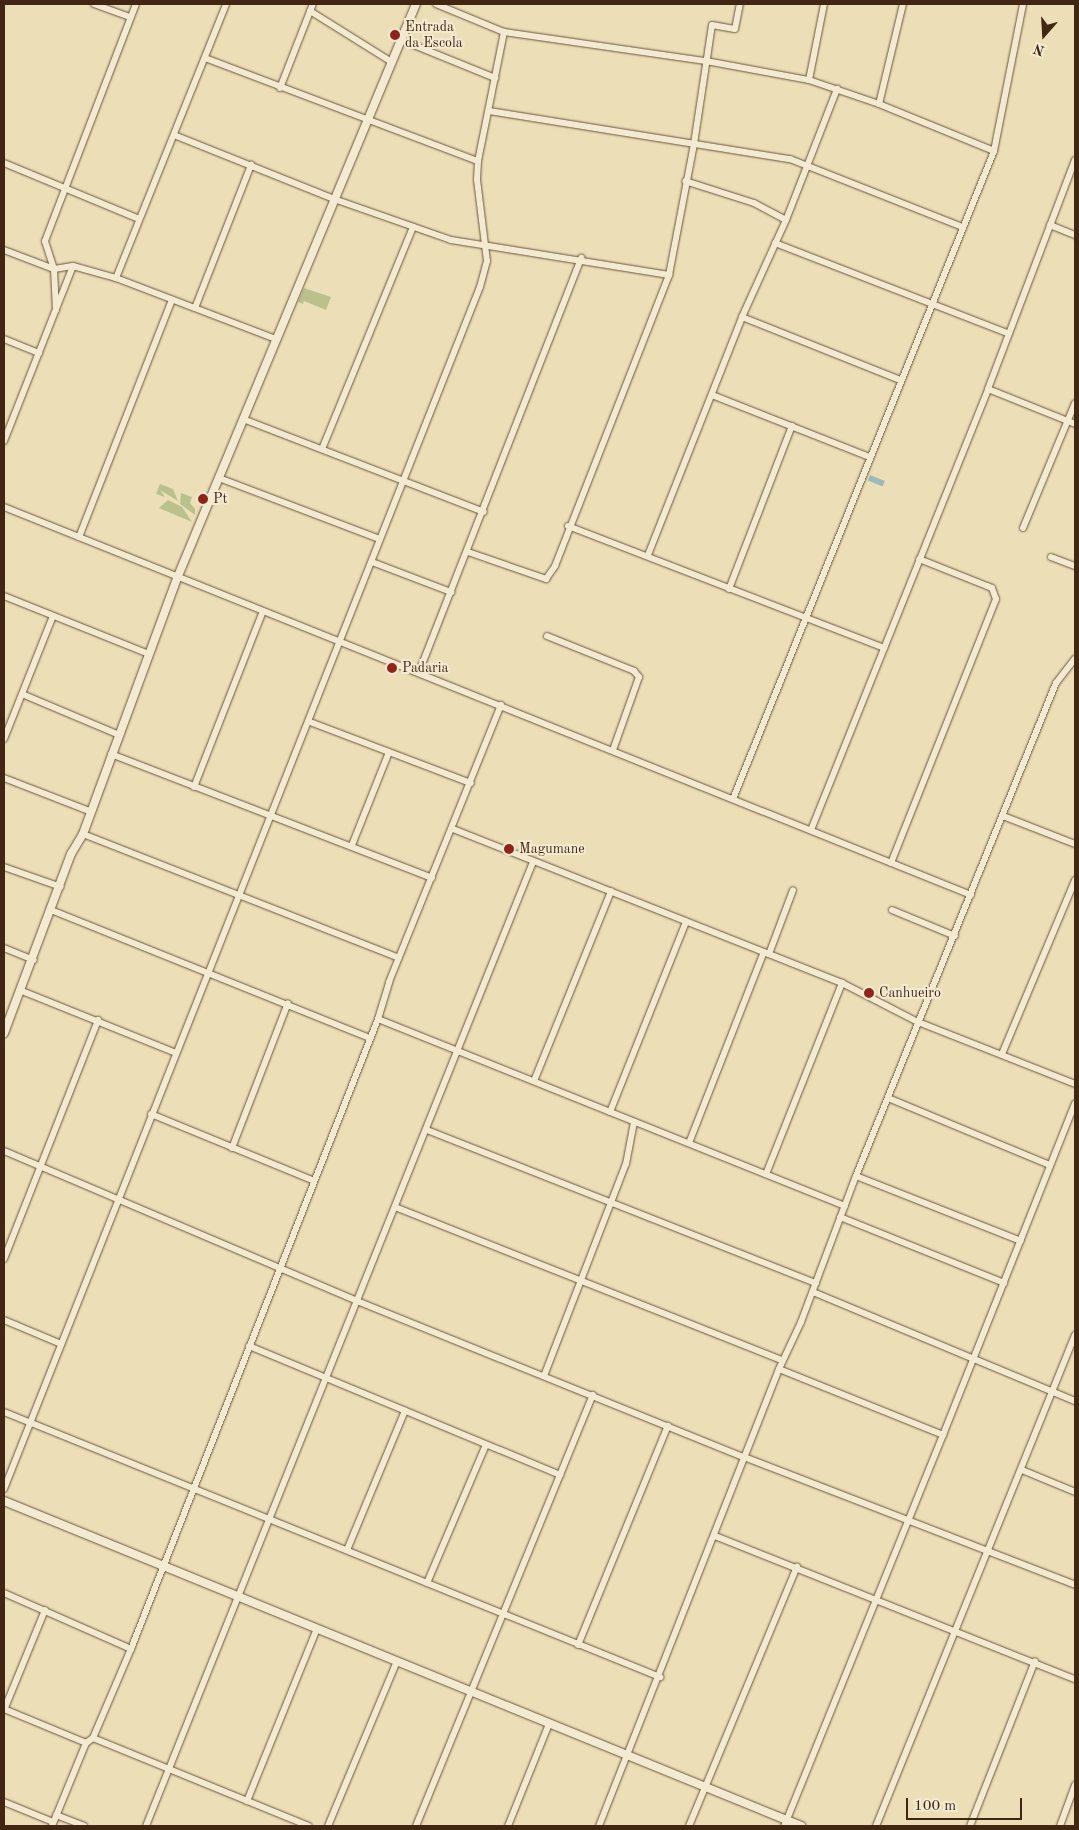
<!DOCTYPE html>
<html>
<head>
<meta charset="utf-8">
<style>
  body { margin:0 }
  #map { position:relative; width:1079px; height:1830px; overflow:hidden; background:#ecdfb8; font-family:"Old Standard TT",serif }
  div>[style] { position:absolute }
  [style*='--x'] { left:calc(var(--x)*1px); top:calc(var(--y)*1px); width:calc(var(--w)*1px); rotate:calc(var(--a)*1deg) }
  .green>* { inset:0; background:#bac18d }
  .water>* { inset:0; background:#9cbab9; transform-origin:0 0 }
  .roads { filter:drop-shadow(0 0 1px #6c553c) drop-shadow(0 0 1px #6c553c) }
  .minor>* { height:6px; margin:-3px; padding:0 3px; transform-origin:3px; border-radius:3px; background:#f3ead1 }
  .tertiary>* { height:8px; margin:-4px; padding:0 4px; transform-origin:4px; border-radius:4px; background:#f3ead1 }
  .dots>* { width:14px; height:14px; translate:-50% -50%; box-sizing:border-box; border:2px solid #f3ead1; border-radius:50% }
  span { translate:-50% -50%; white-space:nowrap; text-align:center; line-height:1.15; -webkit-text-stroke:4px #f3ead1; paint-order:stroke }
  .poi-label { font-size:14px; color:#412713 }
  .left { translate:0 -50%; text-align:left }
  .frame { position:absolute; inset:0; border:5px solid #412713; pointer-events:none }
  .north { position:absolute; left:1019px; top:10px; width:50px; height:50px; -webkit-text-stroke:4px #f3ead1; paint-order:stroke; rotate:199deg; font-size:14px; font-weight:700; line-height:20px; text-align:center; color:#412713 }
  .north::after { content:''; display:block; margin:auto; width:18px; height:22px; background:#412713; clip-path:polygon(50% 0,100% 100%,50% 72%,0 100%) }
  .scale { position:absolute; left:906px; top:1798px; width:116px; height:22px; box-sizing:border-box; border:2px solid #412713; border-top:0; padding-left:6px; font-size:15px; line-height:18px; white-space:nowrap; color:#412713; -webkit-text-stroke:4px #f3ead1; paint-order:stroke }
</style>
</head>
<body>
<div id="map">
  <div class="green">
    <i style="clip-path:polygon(304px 288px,331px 297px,326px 310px,304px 301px,303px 304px,298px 302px)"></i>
    <i style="clip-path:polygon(160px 484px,173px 489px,178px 501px,160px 490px,165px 497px,156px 494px)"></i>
    <i style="clip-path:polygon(181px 493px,192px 497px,190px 503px,195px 509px,195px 515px,180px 504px)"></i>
    <i style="clip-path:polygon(168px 500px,182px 507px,192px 522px,159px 508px)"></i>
  </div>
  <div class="water">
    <i style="left:870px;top:475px;width:16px;height:6px;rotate:22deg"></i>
  </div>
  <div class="roads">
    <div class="minor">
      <i style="--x:94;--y:4;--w:38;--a:20"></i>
      <i style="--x:436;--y:4;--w:74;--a:22.4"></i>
      <i style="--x:504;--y:32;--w:204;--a:8.2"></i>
      <i style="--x:706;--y:61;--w:105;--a:10.5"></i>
      <i style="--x:809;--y:80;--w:74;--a:18.9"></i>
      <i style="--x:879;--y:104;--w:124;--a:22.2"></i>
      <i style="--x:310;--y:11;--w:94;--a:32"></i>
      <i style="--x:399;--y:39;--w:104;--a:22.1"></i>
      <i style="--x:205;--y:58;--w:292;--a:20.7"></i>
      <i style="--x:809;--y:80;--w:77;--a:-78.8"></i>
      <i style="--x:280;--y:88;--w:90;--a:-68.6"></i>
      <i style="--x:879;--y:104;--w:103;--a:-76.5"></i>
      <i style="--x:489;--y:111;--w:305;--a:9.1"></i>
      <i style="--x:790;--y:159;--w:186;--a:21.5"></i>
      <i style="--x:174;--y:135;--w:172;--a:21.8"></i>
      <i style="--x:334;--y:199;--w:124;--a:19.3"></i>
      <i style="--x:451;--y:240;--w:221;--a:9.1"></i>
      <i style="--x:4;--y:163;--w:146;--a:22.5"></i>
      <i style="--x:786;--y:220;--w:141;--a:-68.7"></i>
      <i style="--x:1050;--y:225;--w:27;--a:22"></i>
      <i style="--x:775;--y:243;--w:249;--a:21.2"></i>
      <i style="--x:4;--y:250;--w:53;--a:20.8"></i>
      <i style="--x:54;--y:269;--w:19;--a:-9"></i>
      <i style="--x:73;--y:266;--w:45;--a:15.6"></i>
      <i style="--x:116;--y:278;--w:171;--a:20.9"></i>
      <i style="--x:116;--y:278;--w:295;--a:-68.1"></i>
      <i style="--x:195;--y:308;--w:154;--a:-68.6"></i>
      <i style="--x:56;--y:310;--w:41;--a:-92.8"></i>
      <i style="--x:54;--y:269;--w:29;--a:-108"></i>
      <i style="--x:45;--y:241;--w:254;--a:-69"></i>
      <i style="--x:742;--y:317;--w:170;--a:21.7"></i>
      <i style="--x:4;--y:339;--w:38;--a:22"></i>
      <i style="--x:988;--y:389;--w:94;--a:21.9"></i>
      <i style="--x:712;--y:395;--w:169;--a:21.5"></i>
      <i style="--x:243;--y:419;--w:258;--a:21.1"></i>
      <i style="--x:4;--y:441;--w:188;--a:-68.5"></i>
      <i style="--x:322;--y:449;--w:240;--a:-67.7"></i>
      <i style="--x:219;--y:478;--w:172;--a:20.8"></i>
      <i style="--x:4;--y:507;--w:1042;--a:21.86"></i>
      <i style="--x:568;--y:526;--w:339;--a:21.1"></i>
      <i style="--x:1023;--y:528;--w:135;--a:-67.4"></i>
      <i style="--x:79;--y:537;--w:255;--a:-68.6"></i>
      <i style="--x:468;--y:552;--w:83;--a:19.1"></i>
      <i style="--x:546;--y:579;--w:16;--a:-55"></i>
      <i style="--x:555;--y:566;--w:313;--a:-68.6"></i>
      <i style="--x:669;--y:275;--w:133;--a:-79.2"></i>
      <i style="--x:694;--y:144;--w:120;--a:-81.4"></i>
      <i style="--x:712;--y:25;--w:23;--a:10"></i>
      <i style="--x:735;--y:29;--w:25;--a:-79"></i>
      <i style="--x:648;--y:555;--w:256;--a:-68.4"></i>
      <i style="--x:742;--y:317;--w:107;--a:-65.6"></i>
      <i style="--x:786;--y:220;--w:36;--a:-152"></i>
      <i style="--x:754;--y:203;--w:72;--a:-162.3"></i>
      <i style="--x:1051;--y:557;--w:26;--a:21"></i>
      <i style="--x:372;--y:562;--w:85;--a:20.8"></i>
      <i style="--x:729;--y:589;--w:175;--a:-68.9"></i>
      <i style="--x:4;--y:596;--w:156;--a:21.8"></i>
      <i style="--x:547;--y:636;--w:94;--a:21.9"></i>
      <i style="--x:634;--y:671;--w:8;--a:50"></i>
      <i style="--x:639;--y:677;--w:77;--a:109.6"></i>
      <i style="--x:419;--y:672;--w:445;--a:-68.6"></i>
      <i style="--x:22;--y:694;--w:103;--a:22.8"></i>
      <i style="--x:310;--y:722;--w:172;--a:20.8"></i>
      <i style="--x:4;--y:739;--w:132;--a:-68.3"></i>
      <i style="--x:111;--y:754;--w:344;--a:21.1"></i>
      <i style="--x:4;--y:778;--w:91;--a:21.2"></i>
      <i style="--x:194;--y:787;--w:189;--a:-68.6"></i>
      <i style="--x:733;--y:799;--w:699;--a:-68.06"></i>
      <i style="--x:994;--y:151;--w:150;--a:-78.8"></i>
      <i style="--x:1003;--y:816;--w:77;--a:21.3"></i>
      <i style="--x:453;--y:829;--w:418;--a:21.6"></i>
      <i style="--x:842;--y:983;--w:85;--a:27.2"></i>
      <i style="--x:918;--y:1022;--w:169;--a:21.5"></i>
      <i style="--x:811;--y:830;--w:475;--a:-68.1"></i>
      <i style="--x:988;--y:389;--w:245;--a:-69.2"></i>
      <i style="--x:83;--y:834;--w:339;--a:21.4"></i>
      <i style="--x:352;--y:845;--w:100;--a:-68.3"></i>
      <i style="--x:891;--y:863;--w:284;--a:-68.3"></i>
      <i style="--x:996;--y:599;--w:12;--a:-110"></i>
      <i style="--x:992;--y:588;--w:5;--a:-158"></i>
      <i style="--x:987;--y:586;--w:73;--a:-158.3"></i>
      <i style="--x:4;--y:867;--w:60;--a:19.3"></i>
      <i style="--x:51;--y:910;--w:344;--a:21.9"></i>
      <i style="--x:892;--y:910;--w:68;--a:22.4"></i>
      <i style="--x:4;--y:948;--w:32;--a:22"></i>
      <i style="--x:769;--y:954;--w:68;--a:-69.4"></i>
      <i style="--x:22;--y:991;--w:164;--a:21.9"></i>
      <i style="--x:378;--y:1019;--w:503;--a:21.82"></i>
      <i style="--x:1002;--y:1054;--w:189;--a:-67.2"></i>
      <i style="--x:534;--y:1081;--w:205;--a:-67.9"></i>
      <i style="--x:888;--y:1098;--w:175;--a:22.5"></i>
      <i style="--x:610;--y:1112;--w:205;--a:-68.2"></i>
      <i style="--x:151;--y:1114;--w:176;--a:22.3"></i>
      <i style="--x:427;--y:1130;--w:418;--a:21.5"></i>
      <i style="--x:689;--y:1143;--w:205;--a:-68.6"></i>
      <i style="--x:232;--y:1148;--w:155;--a:-68.9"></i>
      <i style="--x:4;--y:1151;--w:384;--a:23"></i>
      <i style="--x:357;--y:1301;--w:417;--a:22"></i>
      <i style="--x:744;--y:1457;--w:355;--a:21.1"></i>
      <i style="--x:766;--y:1174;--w:206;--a:-68.3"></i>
      <i style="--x:856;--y:1176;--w:177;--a:21.5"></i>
      <i style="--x:395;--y:1207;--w:416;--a:21.6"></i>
      <i style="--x:840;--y:1217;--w:177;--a:21.9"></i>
      <i style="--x:4;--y:1259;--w:257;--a:-68.5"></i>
      <i style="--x:813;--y:1292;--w:284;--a:22.6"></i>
      <i style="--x:4;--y:1320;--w:62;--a:22.8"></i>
      <i style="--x:249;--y:1346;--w:337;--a:22.5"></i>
      <i style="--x:779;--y:1369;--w:177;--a:21.9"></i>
      <i style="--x:943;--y:1435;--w:422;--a:112.1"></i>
      <i style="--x:544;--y:1376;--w:227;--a:-68.9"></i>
      <i style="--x:626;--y:1164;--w:43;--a:-79.2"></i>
      <i style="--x:4;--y:1412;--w:708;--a:22"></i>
      <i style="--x:943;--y:1435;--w:357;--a:-68.3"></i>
      <i style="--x:1022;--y:1470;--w:57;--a:22.5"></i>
      <i style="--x:4;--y:1489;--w:1293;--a:-68.4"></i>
      <i style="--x:480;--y:287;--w:27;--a:-75"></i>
      <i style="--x:487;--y:261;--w:82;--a:-97"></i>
      <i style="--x:477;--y:180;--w:19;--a:-87"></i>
      <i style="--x:478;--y:161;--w:132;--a:-78.6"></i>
      <i style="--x:715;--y:1536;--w:387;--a:21.7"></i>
      <i style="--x:347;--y:1550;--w:151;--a:-67.4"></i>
      <i style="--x:427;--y:1583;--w:150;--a:-66.9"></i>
      <i style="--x:4;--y:1593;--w:139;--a:23.8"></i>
      <i style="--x:578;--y:1645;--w:237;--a:-67.7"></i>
      <i style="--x:4;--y:1709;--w:89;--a:22.5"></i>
      <i style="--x:4;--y:1710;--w:108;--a:-67.7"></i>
      <i style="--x:93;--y:1738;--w:233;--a:22.2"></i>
      <i style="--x:247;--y:1801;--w:186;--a:-67.9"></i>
      <i style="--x:4;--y:1802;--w:53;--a:22.2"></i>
      <i style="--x:56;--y:1815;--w:30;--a:21"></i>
      <i style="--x:52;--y:1826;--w:90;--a:-67.7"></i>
      <i style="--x:86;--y:1743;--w:9;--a:-36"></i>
      <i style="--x:93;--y:1738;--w:97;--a:-66.9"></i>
      <i style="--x:131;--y:1649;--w:677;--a:-68.59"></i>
      <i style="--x:378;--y:1019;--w:39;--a:-73"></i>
      <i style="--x:389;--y:982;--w:299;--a:-68"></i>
      <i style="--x:146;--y:1826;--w:1039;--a:-68.13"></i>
      <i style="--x:328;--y:1826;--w:179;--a:-67.3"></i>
      <i style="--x:416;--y:1826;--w:466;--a:-67.7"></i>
      <i style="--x:508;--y:1826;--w:110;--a:-68.1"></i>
      <i style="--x:599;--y:1826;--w:491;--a:-68.5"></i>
      <i style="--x:779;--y:1369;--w:52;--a:-64.9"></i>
      <i style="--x:801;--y:1322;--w:156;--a:-69.4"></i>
      <i style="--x:856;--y:1176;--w:532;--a:-67.92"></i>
      <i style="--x:1056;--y:683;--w:31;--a:-52"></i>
      <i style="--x:689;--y:1826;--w:281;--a:-67.4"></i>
      <i style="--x:876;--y:1826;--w:530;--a:-67.94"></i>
      <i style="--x:970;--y:1826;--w:177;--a:-68.5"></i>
      <i style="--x:1060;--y:1826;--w:44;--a:-69.9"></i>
    </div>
    <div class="tertiary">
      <i style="--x:4;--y:1033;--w:191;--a:-69.5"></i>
      <i style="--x:71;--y:854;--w:23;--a:-59"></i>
      <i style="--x:83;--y:834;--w:275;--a:-69.8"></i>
      <i style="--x:178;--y:576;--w:620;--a:-67.41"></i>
      <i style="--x:4;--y:1501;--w:861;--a:22.18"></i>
    </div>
  </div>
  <div class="dots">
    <i style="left:395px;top:35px;background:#8f2418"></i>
    <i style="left:203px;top:499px;background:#8f2418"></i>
    <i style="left:392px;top:668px;background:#8f2418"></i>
    <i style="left:509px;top:849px;background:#8f2418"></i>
    <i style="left:869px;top:993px;background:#8f2418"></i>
  </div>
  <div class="poi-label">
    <span class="left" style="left:405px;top:35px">Entrada<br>da Escola</span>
    <span class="left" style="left:213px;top:499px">Pt</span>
    <span class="left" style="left:402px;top:668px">Padaria</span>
    <span class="left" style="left:519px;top:849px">Magumane</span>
    <span class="left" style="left:879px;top:993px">Canhueiro</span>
  </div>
  <div class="frame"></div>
  <div class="north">N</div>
  <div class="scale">100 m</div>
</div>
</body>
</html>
